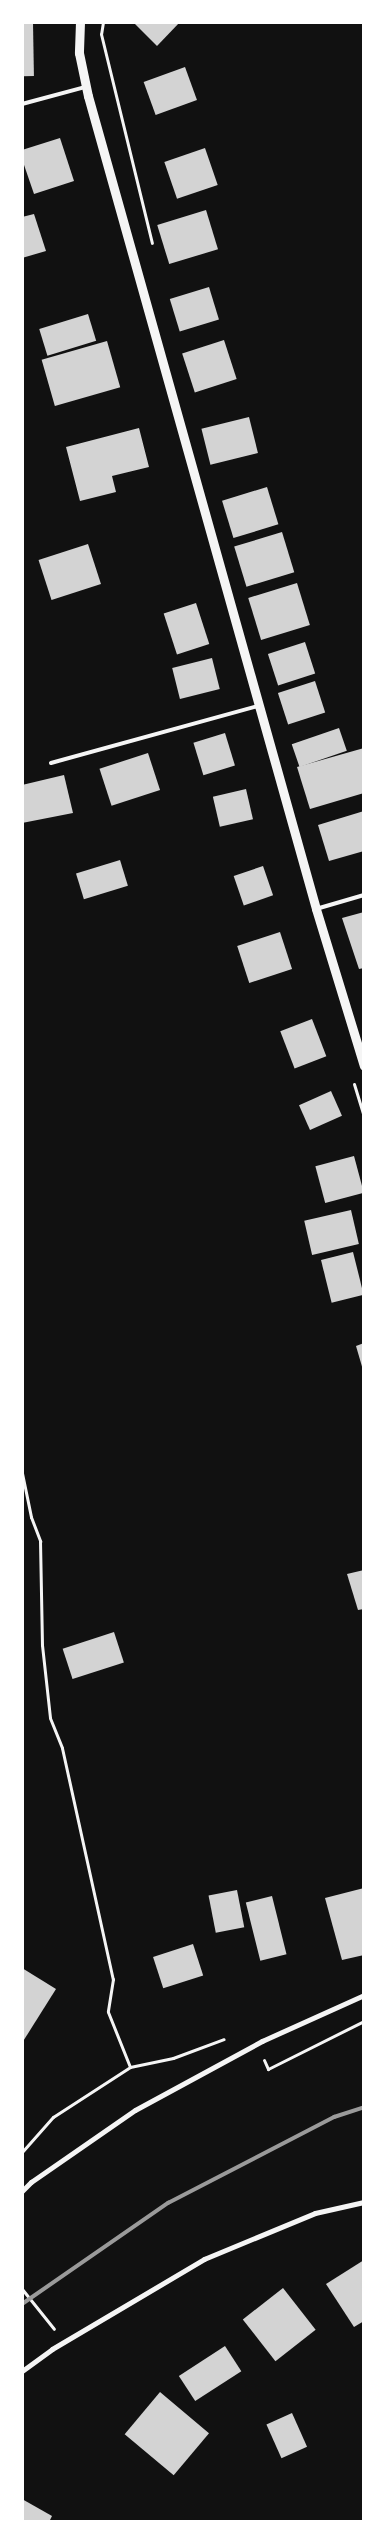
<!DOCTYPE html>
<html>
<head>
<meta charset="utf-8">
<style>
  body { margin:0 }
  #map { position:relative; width:386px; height:2544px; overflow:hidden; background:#111; font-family:"Fira Sans Condensed",sans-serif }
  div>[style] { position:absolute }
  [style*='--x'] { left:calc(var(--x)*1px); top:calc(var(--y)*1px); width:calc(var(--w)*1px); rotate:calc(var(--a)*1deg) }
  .building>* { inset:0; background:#d3d3d3; transform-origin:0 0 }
  .path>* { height:3px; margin:-1.5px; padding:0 1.5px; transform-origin:1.5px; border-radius:1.5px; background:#f5f5f5 }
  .service>* { height:4px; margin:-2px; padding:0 2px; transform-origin:2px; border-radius:2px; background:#f5f5f5 }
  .minor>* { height:5px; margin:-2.5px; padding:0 2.5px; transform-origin:2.5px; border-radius:2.5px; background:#f5f5f5 }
  .tertiary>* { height:9px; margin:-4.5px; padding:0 4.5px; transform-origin:4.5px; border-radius:4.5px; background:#f5f5f5 }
  .rail>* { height:4px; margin:-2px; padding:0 2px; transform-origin:2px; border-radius:2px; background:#9a9a9a }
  span { translate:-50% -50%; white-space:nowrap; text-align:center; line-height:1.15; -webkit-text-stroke:5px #fff; paint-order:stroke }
  .frame { position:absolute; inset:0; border:24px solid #fff; pointer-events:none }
</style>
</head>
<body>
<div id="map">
  <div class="building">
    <i style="clip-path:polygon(133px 22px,180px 22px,157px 46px)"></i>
    <i style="left:33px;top:23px;width:53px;height:11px;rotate:89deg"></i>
    <i style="left:185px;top:67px;width:35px;height:44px;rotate:70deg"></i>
    <i style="clip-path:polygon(60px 138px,74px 181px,34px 194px,22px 159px,22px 150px)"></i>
    <i style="left:205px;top:148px;width:39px;height:43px;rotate:71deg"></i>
    <i style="left:206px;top:210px;width:41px;height:51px;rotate:73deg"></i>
    <i style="clip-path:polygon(34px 214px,46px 251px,22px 258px,22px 217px)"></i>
    <i style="left:209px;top:287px;width:34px;height:41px;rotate:73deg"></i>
    <i style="left:88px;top:314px;width:28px;height:51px;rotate:73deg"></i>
    <i style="left:224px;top:340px;width:41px;height:44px;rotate:72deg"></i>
    <i style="left:107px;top:341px;width:48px;height:68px;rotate:74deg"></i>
    <i style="left:249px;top:417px;width:37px;height:49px;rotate:76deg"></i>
    <i style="clip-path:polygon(139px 428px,149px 467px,112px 476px,116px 492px,80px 501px,66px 447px)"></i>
    <i style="left:267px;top:487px;width:39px;height:47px;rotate:73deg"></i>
    <i style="left:282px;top:532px;width:42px;height:50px;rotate:73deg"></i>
    <i style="left:88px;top:544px;width:42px;height:52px;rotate:72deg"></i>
    <i style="left:297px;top:583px;width:44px;height:51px;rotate:73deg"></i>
    <i style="left:196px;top:603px;width:43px;height:34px;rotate:72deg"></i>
    <i style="left:305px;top:642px;width:33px;height:39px;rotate:72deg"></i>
    <i style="left:212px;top:658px;width:32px;height:41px;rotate:76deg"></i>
    <i style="left:315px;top:681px;width:33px;height:39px;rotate:72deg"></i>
    <i style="left:339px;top:728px;width:24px;height:50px;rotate:71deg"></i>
    <i style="left:225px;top:733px;width:34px;height:33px;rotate:73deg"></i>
    <i style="clip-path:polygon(364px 748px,364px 793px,310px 809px,297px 767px)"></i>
    <i style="left:148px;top:753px;width:39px;height:51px;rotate:72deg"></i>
    <i style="clip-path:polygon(64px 775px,73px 813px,22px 823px,22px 785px)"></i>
    <i style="left:246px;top:789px;width:31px;height:34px;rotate:77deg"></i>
    <i style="clip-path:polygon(364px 811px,364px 851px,329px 861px,318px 825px)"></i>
    <i style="left:120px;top:860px;width:27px;height:46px;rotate:73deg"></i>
    <i style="left:263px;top:866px;width:31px;height:31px;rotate:71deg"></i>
    <i style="clip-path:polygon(364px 912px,364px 968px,359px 969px,342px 918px)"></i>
    <i style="left:280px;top:932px;width:39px;height:45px;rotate:72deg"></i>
    <i style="left:312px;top:1019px;width:40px;height:34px;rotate:69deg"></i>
    <i style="left:331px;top:1091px;width:27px;height:35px;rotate:66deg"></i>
    <i style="left:354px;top:1156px;width:38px;height:40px;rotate:75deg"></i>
    <i style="left:351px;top:1210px;width:35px;height:48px;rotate:77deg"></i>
    <i style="left:353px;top:1252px;width:44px;height:33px;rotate:76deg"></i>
    <i style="clip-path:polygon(364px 1343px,364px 1370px,363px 1370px,356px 1346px)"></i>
    <i style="clip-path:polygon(364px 1570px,364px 1609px,358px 1610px,347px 1574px)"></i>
    <i style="left:114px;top:1632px;width:32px;height:54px;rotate:72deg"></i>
    <i style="clip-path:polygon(364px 1888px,364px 1955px,342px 1960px,325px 1898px)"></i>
    <i style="left:237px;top:1890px;width:38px;height:29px;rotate:79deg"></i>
    <i style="left:272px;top:1896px;width:60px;height:27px;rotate:76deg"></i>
    <i style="left:193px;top:1944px;width:33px;height:42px;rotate:72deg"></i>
    <i style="clip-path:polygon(22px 1968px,56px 1989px,22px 2043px)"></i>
    <i style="clip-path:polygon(364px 2260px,364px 2321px,354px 2327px,326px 2284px)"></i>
    <i style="left:283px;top:2288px;width:53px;height:51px;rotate:52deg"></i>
    <i style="left:225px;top:2346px;width:30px;height:55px;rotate:57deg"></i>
    <i style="left:160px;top:2392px;width:64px;height:55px;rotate:40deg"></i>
    <i style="left:292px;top:2413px;width:37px;height:28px;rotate:66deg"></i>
    <i style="clip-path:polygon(22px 2499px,52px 2516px,49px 2522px,22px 2522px)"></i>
  </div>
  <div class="path">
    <i style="--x:103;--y:22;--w:12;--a:99"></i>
    <i style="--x:101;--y:34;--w:215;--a:76.3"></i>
    <i style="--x:354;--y:1084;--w:34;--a:73"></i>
    <i style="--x:22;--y:1473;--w:45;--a:78.4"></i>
    <i style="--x:31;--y:1517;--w:26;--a:69"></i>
    <i style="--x:40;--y:1541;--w:104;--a:88.9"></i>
    <i style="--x:42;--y:1645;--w:73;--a:83.7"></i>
    <i style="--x:50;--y:1718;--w:32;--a:68"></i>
    <i style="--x:62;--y:1748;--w:237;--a:77.6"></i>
    <i style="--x:113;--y:1979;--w:33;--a:99"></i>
    <i style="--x:108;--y:2012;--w:59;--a:68.2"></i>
    <i style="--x:264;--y:2060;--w:10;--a:66"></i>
    <i style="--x:268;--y:2069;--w:107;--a:-26.6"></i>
    <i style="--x:22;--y:2152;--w:47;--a:-48.5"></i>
    <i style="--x:53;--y:2117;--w:92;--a:-33"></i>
    <i style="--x:130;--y:2067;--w:44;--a:-11.8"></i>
    <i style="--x:173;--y:2058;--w:54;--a:-20.4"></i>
    <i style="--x:22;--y:2289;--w:51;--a:51.3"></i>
  </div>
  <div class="service">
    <i style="--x:22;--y:104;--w:65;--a:-15.1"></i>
    <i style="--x:51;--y:763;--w:215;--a:-15.4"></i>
    <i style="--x:316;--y:909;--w:50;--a:-16.3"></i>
  </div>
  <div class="minor">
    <i style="--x:22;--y:2191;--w:13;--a:-45"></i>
    <i style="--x:31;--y:2182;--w:126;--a:-34.7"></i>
    <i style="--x:135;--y:2110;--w:145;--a:-28.5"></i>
    <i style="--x:262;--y:2041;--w:112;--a:-24.3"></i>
    <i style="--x:22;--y:2371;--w:37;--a:-36"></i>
    <i style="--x:52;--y:2349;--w:177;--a:-30.6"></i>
    <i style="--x:204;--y:2259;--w:120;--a:-22.5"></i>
    <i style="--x:315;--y:2213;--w:50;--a:-12.7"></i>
  </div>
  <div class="tertiary">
    <i style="--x:80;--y:22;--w:31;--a:92"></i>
    <i style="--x:79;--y:53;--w:44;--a:78.2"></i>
    <i style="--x:88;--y:96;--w:844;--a:74.33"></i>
    <i style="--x:316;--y:909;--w:164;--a:73"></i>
  </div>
  <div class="rail">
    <i style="--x:22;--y:2304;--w:178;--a:-34.7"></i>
    <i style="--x:168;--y:2203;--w:187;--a:-27.4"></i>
    <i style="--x:334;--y:2117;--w:32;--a:-18"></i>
  </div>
  <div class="frame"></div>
</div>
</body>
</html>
